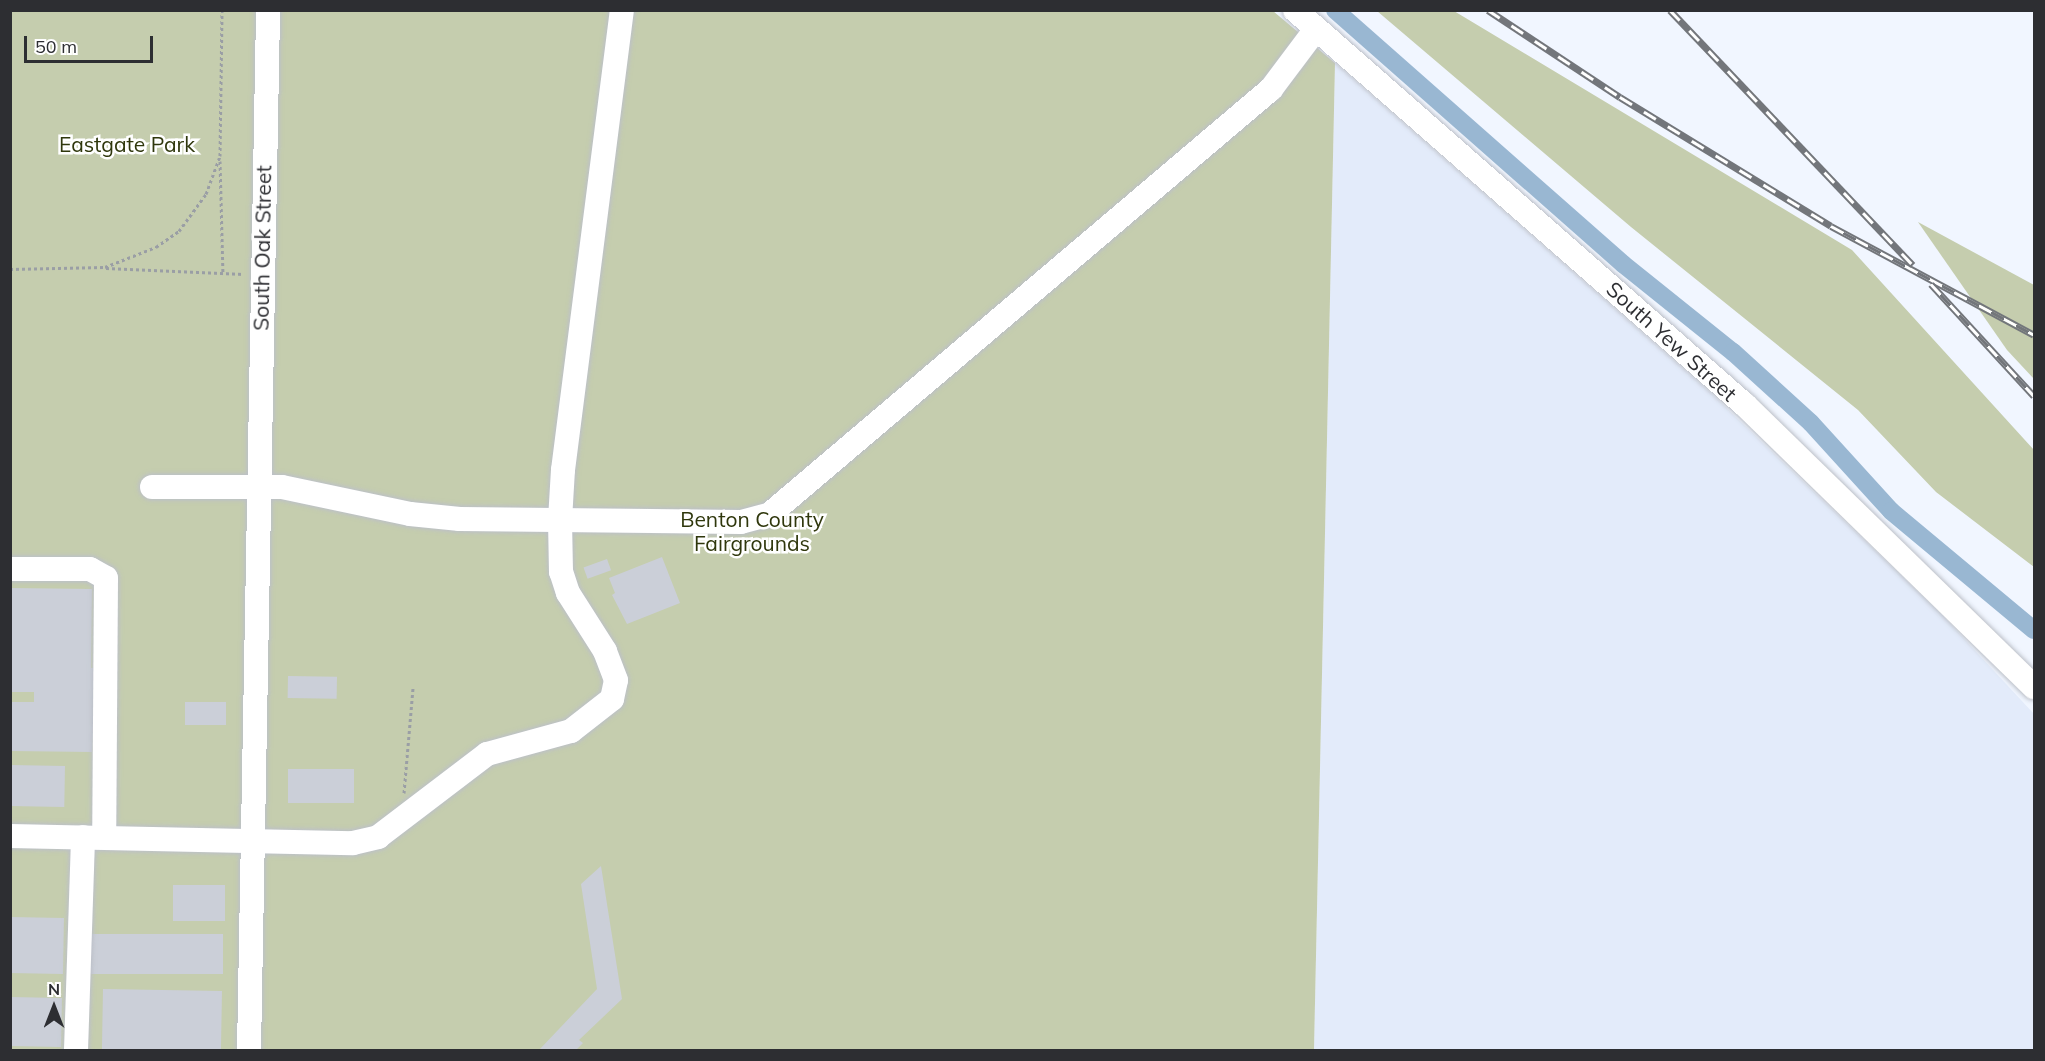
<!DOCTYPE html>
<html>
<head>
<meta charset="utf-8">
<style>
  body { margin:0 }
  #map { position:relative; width:2045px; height:1061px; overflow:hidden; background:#f1f6ff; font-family:Mulish,sans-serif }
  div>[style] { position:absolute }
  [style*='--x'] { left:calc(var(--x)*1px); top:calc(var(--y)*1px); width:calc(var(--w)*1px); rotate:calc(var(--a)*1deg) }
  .built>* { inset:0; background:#e3ebfa }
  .green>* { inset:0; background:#c5cdae }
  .canal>* { height:18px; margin:-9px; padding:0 9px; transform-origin:9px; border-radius:9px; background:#99b7d2 }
  .building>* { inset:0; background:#cbcfd8; transform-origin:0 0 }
  .path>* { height:3px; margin-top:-1.5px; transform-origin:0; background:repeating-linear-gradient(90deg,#9a9ea5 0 3px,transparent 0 6px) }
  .roads { filter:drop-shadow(0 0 2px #bcc0c8) drop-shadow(0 0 2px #bcc0c8) }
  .minor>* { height:24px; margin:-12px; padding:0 12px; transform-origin:12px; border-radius:12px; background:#fff }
  .rail>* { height:7px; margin-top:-3.5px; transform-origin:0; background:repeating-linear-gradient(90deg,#fff 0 14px,#73767b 0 28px); box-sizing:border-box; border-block:2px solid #73767b }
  span { translate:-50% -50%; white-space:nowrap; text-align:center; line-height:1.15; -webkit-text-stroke:5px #fff; paint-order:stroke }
  .park-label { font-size:21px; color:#2f370c }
  .street-label { font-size:21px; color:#2d2e32 }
  .frame { position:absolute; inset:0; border:12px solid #2d2e32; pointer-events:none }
  .north { position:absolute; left:24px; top:977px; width:60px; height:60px; -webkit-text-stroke:4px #fff; paint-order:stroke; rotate:0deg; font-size:16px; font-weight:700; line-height:24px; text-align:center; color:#2d2e32 }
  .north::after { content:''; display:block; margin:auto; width:21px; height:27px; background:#2d2e32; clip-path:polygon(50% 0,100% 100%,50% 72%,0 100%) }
  .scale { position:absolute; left:24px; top:36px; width:129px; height:27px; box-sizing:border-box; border:3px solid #2d2e32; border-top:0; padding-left:8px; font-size:18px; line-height:21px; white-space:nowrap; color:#2d2e32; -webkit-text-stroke:4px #fff; paint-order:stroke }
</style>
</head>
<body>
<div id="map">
  <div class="built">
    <i style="clip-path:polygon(1335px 63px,1714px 396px,1942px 615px,2034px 714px,2034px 1050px,1314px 1050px)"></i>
  </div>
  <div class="green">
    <i style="clip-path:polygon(10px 11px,1273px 11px,1335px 63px,1314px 1050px,11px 1050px)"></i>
    <i style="clip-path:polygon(1377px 11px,1454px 11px,1852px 250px,2034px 450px,2034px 567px,1936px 492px,1858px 410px,1631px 227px)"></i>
    <i style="clip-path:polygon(1918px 222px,2034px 285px,2034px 379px,2007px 350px)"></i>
  </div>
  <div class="canal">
    <i style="--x:1335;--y:10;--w:384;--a:41.4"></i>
    <i style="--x:1623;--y:264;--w:141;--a:38.7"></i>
    <i style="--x:1733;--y:352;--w:105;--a:42.3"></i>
    <i style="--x:1811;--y:423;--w:119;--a:47.7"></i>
    <i style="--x:1891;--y:511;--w:186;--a:39.8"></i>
  </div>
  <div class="building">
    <i style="clip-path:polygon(662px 557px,680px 603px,627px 624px,612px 595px,615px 593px,609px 578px)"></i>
    <i style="left:607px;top:559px;width:12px;height:25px;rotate:70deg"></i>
    <i style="clip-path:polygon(10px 588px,92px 589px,91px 668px,97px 668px,92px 752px,10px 751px,10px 702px,34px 702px,34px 692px,10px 692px)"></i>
    <i style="left:288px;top:676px;width:49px;height:22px;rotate:1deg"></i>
    <i style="left:185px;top:702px;width:41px;height:23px"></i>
    <i style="left:10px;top:765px;width:55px;height:41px;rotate:1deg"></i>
    <i style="left:288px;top:769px;width:66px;height:34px"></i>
    <i style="clip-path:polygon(601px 866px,622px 999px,579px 1040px,583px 1043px,576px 1050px,539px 1050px,597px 989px,581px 884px)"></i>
    <i style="left:173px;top:885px;width:52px;height:36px"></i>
    <i style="left:10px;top:917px;width:54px;height:56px;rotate:1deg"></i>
    <i style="left:90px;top:934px;width:133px;height:40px"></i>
    <i style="left:103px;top:989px;width:119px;height:61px;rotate:1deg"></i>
    <i style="left:10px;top:997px;width:52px;height:49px;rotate:1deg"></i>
  </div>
  <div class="path">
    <i style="--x:220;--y:161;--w:112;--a:88.5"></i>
    <i style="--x:106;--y:268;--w:138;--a:2.5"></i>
    <i style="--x:10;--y:269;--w:95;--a:-1.2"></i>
    <i style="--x:105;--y:267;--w:55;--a:-21.4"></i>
    <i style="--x:156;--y:247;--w:28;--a:-35"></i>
    <i style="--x:179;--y:231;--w:46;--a:-53.9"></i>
    <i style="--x:206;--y:194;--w:40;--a:-69.8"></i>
    <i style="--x:220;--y:156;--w:146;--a:-89.2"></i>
    <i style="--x:404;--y:793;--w:106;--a:-85.1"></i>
  </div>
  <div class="roads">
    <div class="minor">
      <i style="--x:1295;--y:10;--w:599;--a:41.28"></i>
      <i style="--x:1745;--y:405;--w:404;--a:44.3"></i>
      <i style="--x:152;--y:487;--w:130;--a:0"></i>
      <i style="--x:282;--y:487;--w:131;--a:11.9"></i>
      <i style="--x:410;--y:514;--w:50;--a:5.7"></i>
      <i style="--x:460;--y:519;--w:281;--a:0.6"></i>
      <i style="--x:741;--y:522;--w:30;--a:-15"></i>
      <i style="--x:770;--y:514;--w:657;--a:-40.31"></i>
      <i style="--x:1271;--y:89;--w:75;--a:-53.1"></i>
      <i style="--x:10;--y:569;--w:80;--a:0"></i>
      <i style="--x:90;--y:569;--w:18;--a:29"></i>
      <i style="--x:106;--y:578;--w:259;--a:90.4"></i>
      <i style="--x:10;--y:836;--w:343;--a:1.2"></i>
      <i style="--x:353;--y:843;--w:26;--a:-13"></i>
      <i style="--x:378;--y:837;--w:137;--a:-37.3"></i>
      <i style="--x:487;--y:754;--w:87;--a:-15.3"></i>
      <i style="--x:571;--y:731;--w:52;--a:-38"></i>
      <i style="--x:612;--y:699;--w:19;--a:-78"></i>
      <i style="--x:616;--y:680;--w:31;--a:-111"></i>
      <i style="--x:605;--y:651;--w:69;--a:-122.5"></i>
      <i style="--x:568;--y:593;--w:22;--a:-108"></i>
      <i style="--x:561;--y:572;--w:52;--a:-91.1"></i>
      <i style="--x:560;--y:520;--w:50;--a:-86.6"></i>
      <i style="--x:563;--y:470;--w:464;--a:-82.7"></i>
      <i style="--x:76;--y:1050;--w:213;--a:-88.1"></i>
      <i style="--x:249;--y:1050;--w:1040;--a:-88.95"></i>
    </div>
  </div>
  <div class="rail">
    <i style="--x:1488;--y:10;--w:158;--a:33.4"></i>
    <i style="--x:1620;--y:97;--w:247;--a:31.4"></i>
    <i style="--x:1831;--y:226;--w:230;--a:28.2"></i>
    <i style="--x:1670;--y:10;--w:352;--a:46.4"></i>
    <i style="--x:1931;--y:284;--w:152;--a:47.4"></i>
  </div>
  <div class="park-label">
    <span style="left:127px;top:144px">Eastgate Park</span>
    <span style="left:752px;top:531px">Benton County<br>Fairgrounds</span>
  </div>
  <div class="street-label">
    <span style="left:262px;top:248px;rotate:-89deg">South Oak Street</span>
    <span style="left:1672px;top:341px;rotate:42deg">South Yew Street</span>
  </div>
  <div class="frame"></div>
  <div class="north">N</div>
  <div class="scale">50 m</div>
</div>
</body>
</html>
